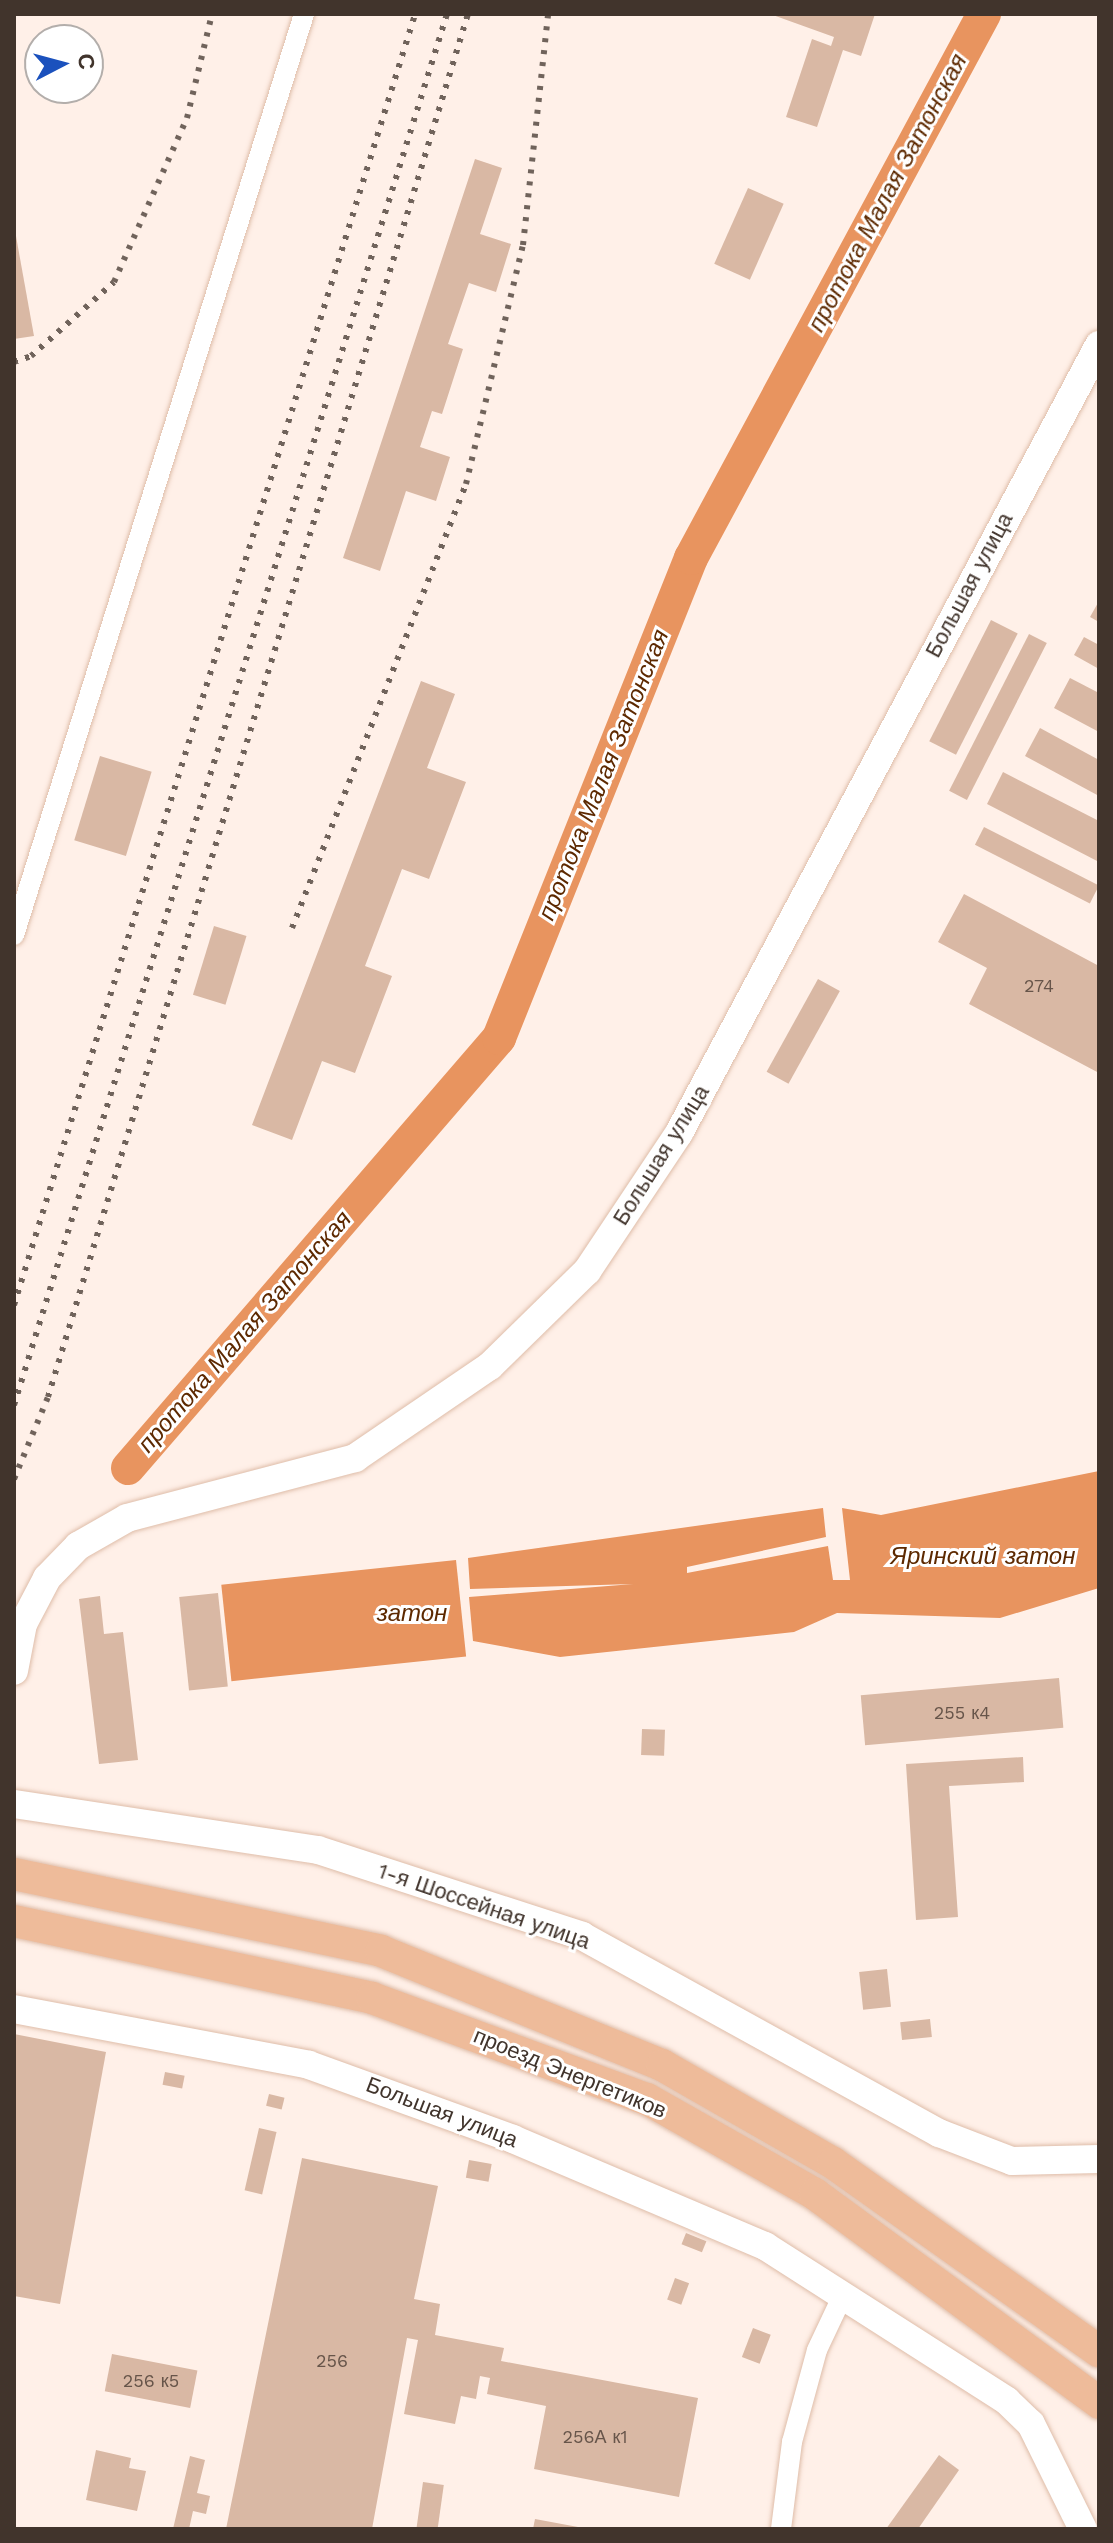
<!DOCTYPE html>
<html>
<head>
<meta charset="utf-8">
<style>
  body { margin:0 }
  #map { position:relative; width:1113px; height:2543px; overflow:hidden; background:#fff0e8; font-family:"Work Sans",sans-serif }
  div>[style] { position:absolute }
  [style*='--x'] { left:calc(var(--x)*1px); top:calc(var(--y)*1px); width:calc(var(--w)*1px); rotate:calc(var(--a)*1deg) }
  .water>* { inset:0; background:#e8945f; transform-origin:0 0 }
  .river>* { height:34px; margin:-17px; padding:0 17px; transform-origin:17px; border-radius:17px; background:#e8945f }
  .building>* { inset:0; background:#d9b8a4; transform-origin:0 0 }
  .roads { filter:drop-shadow(0 0 2px #dfbda9) drop-shadow(0 0 2px #dfbda9) }
  .street>* { height:20px; margin:-10px; padding:0 10px; transform-origin:10px; border-radius:10px; background:#fff }
  .secondary>* { height:28px; margin:-14px; padding:0 14px; transform-origin:14px; border-radius:14px; background:#fff }
  .primary>* { height:32px; margin:-16px; padding:0 16px; transform-origin:16px; border-radius:16px; background:#eebb9a }
  .rail>* { height:6px; margin-top:-3px; transform-origin:0; background:repeating-linear-gradient(90deg,#70635b 0 4px,transparent 0 12px) }
  span { translate:-50% -50%; white-space:nowrap; text-align:center; line-height:1.15; -webkit-text-stroke:6px #fff; paint-order:stroke }
  .number-label { font-size:18px; color:#67554a }
  .number-label span { -webkit-text-stroke-width:0 }
  .street-label { font-size:22px; color:#41342c }
  .water-label { font-size:24px; color:#5d2900; font-style:italic }
  .frame { position:absolute; inset:0; border:16px solid #41342c; pointer-events:none }
  .north { position:absolute; left:24px; top:24px; width:80px; height:80px; box-sizing:border-box; background:#fff; border:2px solid #b3aeab; border-radius:50%; rotate:84deg; font-size:22px; font-weight:700; line-height:32px; text-align:center; color:#41342c }
  .north::after { content:''; display:block; margin:auto; width:28px; height:36px; background:#1b51bd; clip-path:polygon(50% 0,100% 100%,50% 72%,0 100%) }
</style>
</head>
<body>
<div id="map">
  <div class="water">
    <i style="clip-path:polygon(1099px 1471px,1099px 1588px,1000px 1618px,837px 1613px,794px 1632px,560px 1657px,473px 1641px,469px 1597px,633px 1584px,470px 1589px,468px 1558px,823px 1508px,826px 1537px,687px 1567px,687px 1573px,828px 1546px,833px 1580px,850px 1580px,842px 1508px,881px 1515px)"></i>
    <i style="left:456px;top:1560px;width:97px;height:236px;rotate:84deg"></i>
  </div>
  <div class="river">
    <i style="--x:128;--y:1468;--w:568;--a:-49.21"></i>
    <i style="--x:499;--y:1038;--w:517;--a:-68.2"></i>
    <i style="--x:691;--y:558;--w:618;--a:-61.69"></i>
  </div>
  <div class="building">
    <i style="clip-path:polygon(770px 14px,875px 14px,861px 56px,843px 50px,817px 127px,786px 117px,812px 39px,831px 46px,834px 37px)"></i>
    <i style="clip-path:polygon(475px 159px,502px 168px,480px 234px,511px 244px,496px 292px,469px 283px,448px 344px,463px 349px,442px 414px,432px 411px,420px 447px,450px 457px,436px 501px,406px 491px,380px 571px,343px 558px)"></i>
    <i style="left:748px;top:188px;width:39px;height:83px;rotate:24deg"></i>
    <i style="clip-path:polygon(14px 225px,34px 336px,14px 339px)"></i>
    <i style="clip-path:polygon(1099px 601px,1099px 622px,1090px 617px)"></i>
    <i style="left:991px;top:620px;width:30px;height:136px;rotate:27deg"></i>
    <i style="left:1029px;top:634px;width:20px;height:176px;rotate:27deg"></i>
    <i style="clip-path:polygon(1084px 637px,1099px 645px,1099px 669px,1074px 655px)"></i>
    <i style="clip-path:polygon(1070px 678px,1099px 693px,1099px 732px,1054px 708px)"></i>
    <i style="clip-path:polygon(421px 681px,455px 694px,427px 768px,466px 782px,429px 879px,402px 869px,365px 966px,392px 976px,355px 1073px,322px 1061px,292px 1140px,252px 1125px)"></i>
    <i style="clip-path:polygon(1040px 728px,1099px 760px,1099px 796px,1025px 756px)"></i>
    <i style="left:100px;top:756px;width:54px;height:88px;rotate:17deg"></i>
    <i style="clip-path:polygon(1003px 772px,1099px 821px,1099px 862px,987px 804px)"></i>
    <i style="left:984px;top:827px;width:129px;height:20px;rotate:27deg"></i>
    <i style="clip-path:polygon(964px 894px,1099px 966px,1099px 1073px,969px 1004px,987px 968px,938px 942px)"></i>
    <i style="left:214px;top:926px;width:34px;height:72px;rotate:17deg"></i>
    <i style="left:818px;top:979px;width:25px;height:106px;rotate:29deg"></i>
    <i style="left:218px;top:1593px;width:94px;height:39px;rotate:84deg"></i>
    <i style="clip-path:polygon(100px 1596px,104px 1634px,123px 1632px,138px 1760px,99px 1764px,79px 1599px)"></i>
    <i style="left:1059px;top:1678px;width:50px;height:199px;rotate:85deg"></i>
    <i style="left:642px;top:1729px;width:23px;height:26px;rotate:2deg"></i>
    <i style="clip-path:polygon(1023px 1757px,1024px 1782px,949px 1786px,958px 1917px,916px 1920px,906px 1764px)"></i>
    <i style="left:887px;top:1969px;width:38px;height:28px;rotate:84deg"></i>
    <i style="left:930px;top:2019px;width:18px;height:30px;rotate:84deg"></i>
    <i style="clip-path:polygon(14px 2034px,106px 2052px,60px 2304px,14px 2296px)"></i>
    <i style="left:165px;top:2072px;width:20px;height:13px;rotate:11deg"></i>
    <i style="left:269px;top:2094px;width:16px;height:12px;rotate:14deg"></i>
    <i style="left:259px;top:2128px;width:18px;height:64px;rotate:13deg"></i>
    <i style="clip-path:polygon(302px 2158px,438px 2186px,414px 2299px,440px 2304px,435px 2335px,504px 2348px,501px 2361px,698px 2398px,679px 2497px,534px 2469px,546px 2406px,487px 2394px,490px 2378px,480px 2376px,476px 2399px,461px 2396px,455px 2424px,404px 2414px,418px 2340px,407px 2338px,372px 2529px,226px 2529px)"></i>
    <i style="left:469px;top:2160px;width:23px;height:18px;rotate:10deg"></i>
    <i style="left:686px;top:2233px;width:22px;height:12px;rotate:22deg"></i>
    <i style="left:675px;top:2278px;width:15px;height:23px;rotate:20deg"></i>
    <i style="left:753px;top:2328px;width:19px;height:31px;rotate:21deg"></i>
    <i style="left:112px;top:2354px;width:87px;height:38px;rotate:11deg"></i>
    <i style="clip-path:polygon(96px 2450px,131px 2458px,129px 2468px,146px 2471px,137px 2511px,86px 2500px)"></i>
    <i style="clip-path:polygon(939px 2455px,959px 2470px,918px 2529px,886px 2529px)"></i>
    <i style="clip-path:polygon(190px 2456px,205px 2460px,197px 2493px,210px 2496px,206px 2514px,193px 2511px,189px 2529px,173px 2529px)"></i>
    <i style="left:423px;top:2482px;width:21px;height:47px;rotate:8deg"></i>
    <i style="clip-path:polygon(535px 2519px,578px 2527px,578px 2529px,533px 2529px)"></i>
  </div>
  <div class="roads">
    <div class="street">
      <i style="--x:14;--y:935;--w:966;--a:-72.52"></i>
      <i style="--x:781;--y:2529;--w:88;--a:-82.8"></i>
      <i style="--x:792;--y:2442;--w:95;--a:-74.8"></i>
      <i style="--x:817;--y:2350;--w:63;--a:-64.7"></i>
    </div>
    <div class="secondary">
      <i style="--x:14;--y:1671;--w:48;--a:-79.2"></i>
      <i style="--x:23;--y:1624;--w:52;--a:-62.4"></i>
      <i style="--x:47;--y:1578;--w:45;--a:-45.9"></i>
      <i style="--x:78;--y:1546;--w:56;--a:-29.7"></i>
      <i style="--x:127;--y:1518;--w:236;--a:-14.7"></i>
      <i style="--x:355;--y:1458;--w:163;--a:-34.3"></i>
      <i style="--x:490;--y:1366;--w:136;--a:-44.4"></i>
      <i style="--x:587;--y:1271;--w:166;--a:-56.3"></i>
      <i style="--x:679;--y:1133;--w:893;--a:-61.94"></i>
      <i style="--x:14;--y:1804;--w:307;--a:8.6"></i>
      <i style="--x:318;--y:1850;--w:278;--a:18"></i>
      <i style="--x:582;--y:1936;--w:408;--a:28.9"></i>
      <i style="--x:939;--y:2133;--w:78;--a:21"></i>
      <i style="--x:1012;--y:2161;--w:87;--a:-1.3"></i>
      <i style="--x:14;--y:2009;--w:300;--a:10.7"></i>
      <i style="--x:309;--y:2065;--w:217;--a:19.9"></i>
      <i style="--x:513;--y:2139;--w:274;--a:23"></i>
      <i style="--x:765;--y:2246;--w:287;--a:32.6"></i>
      <i style="--x:1007;--y:2401;--w:33;--a:44"></i>
      <i style="--x:1031;--y:2424;--w:117;--a:63.7"></i>
    </div>
    <div class="primary">
      <i style="--x:14;--y:1874;--w:375;--a:11.8"></i>
      <i style="--x:381;--y:1951;--w:303;--a:22.1"></i>
      <i style="--x:662;--y:2065;--w:197;--a:29.8"></i>
      <i style="--x:833;--y:2163;--w:326;--a:35.3"></i>
      <i style="--x:14;--y:1921;--w:366;--a:12.1"></i>
      <i style="--x:372;--y:1998;--w:293;--a:20.2"></i>
      <i style="--x:647;--y:2099;--w:193;--a:29.5"></i>
      <i style="--x:815;--y:2194;--w:353;--a:36.3"></i>
    </div>
  </div>
  <div class="rail">
    <i style="--x:14;--y:362;--w:18;--a:-19"></i>
    <i style="--x:31;--y:356;--w:111;--a:-41.7"></i>
    <i style="--x:114;--y:282;--w:180;--a:-66"></i>
    <i style="--x:187;--y:118;--w:107;--a:-76.5"></i>
    <i style="--x:292;--y:928;--w:477;--a:-68.6"></i>
    <i style="--x:466;--y:484;--w:246;--a:-76.6"></i>
    <i style="--x:523;--y:245;--w:232;--a:-83.8"></i>
    <i style="--x:14;--y:1305;--w:1352;--a:-72.74"></i>
    <i style="--x:14;--y:1405;--w:1457;--a:-72.71"></i>
    <i style="--x:14;--y:1479;--w:89;--a:-67.5"></i>
    <i style="--x:48;--y:1397;--w:1445;--a:-73.11"></i>
  </div>
  <div class="number-label">
    <span style="left:1039px;top:986px">274</span>
    <span style="left:962px;top:1713px">255 к4</span>
    <span style="left:332px;top:2361px">256</span>
    <span style="left:151px;top:2381px">256 к5</span>
    <span style="left:595px;top:2437px">256А к1</span>
  </div>
  <div class="street-label">
    <span style="left:969px;top:585px;rotate:-62deg">Большая улица</span>
    <span style="left:661px;top:1155px;rotate:-58deg">Большая улица</span>
    <span style="left:484px;top:1906px;rotate:19deg">1-я Шоссейная улица</span>
    <span style="left:570px;top:2073px;rotate:22deg">проезд Энергетиков</span>
    <span style="left:442px;top:2112px;rotate:21deg">Большая улица</span>
  </div>
  <div class="water-label">
    <span style="left:888px;top:193px;rotate:-62deg">протока Малая Затонская</span>
    <span style="left:604px;top:775px;rotate:-68deg">протока Малая Затонская</span>
    <span style="left:245px;top:1332px;rotate:-49deg">протока Малая Затонская</span>
    <span style="left:983px;top:1557px">Яринский затон</span>
    <span style="left:412px;top:1614px">затон</span>
  </div>
  <div class="frame"></div>
  <div class="north">С</div>
</div>
</body>
</html>
